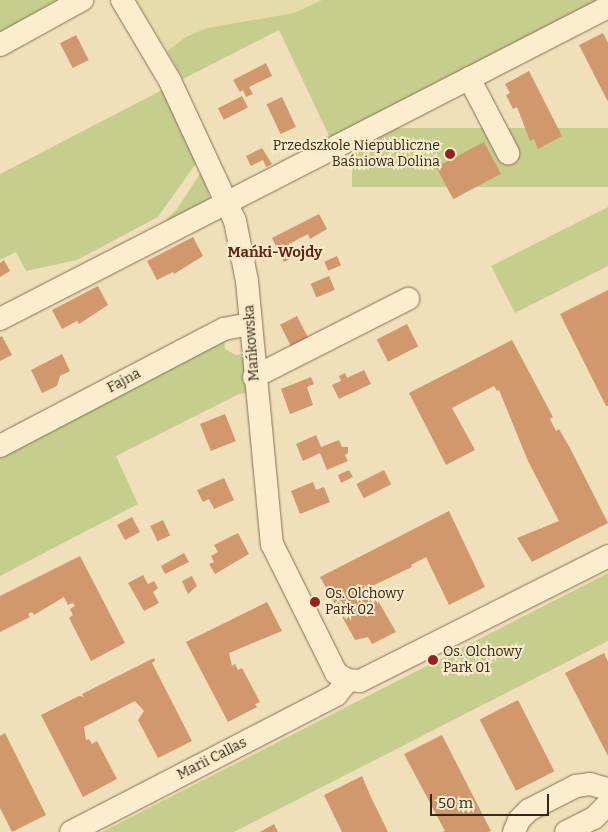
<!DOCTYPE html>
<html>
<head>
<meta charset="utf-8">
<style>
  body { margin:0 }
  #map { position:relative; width:608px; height:832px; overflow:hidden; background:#f0e0ba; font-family:Bitter,serif }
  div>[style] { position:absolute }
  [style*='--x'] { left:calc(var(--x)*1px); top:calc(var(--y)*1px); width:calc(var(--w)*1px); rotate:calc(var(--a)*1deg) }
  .farmland>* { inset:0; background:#e6dca7 }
  .green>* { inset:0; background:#c6ce8e; transform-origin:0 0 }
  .building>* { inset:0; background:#d1976d; transform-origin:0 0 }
  .roads { filter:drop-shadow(0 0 1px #876f53) drop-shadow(0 0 1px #876f53) }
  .minor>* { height:22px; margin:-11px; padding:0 11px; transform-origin:11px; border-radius:11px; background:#fbedcd }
  .dots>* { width:14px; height:14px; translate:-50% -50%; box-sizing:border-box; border:2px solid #f7eac9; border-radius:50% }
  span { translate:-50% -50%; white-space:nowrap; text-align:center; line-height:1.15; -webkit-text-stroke:4px #f7eac9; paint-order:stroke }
  .poi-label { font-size:14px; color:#352719 }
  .right { translate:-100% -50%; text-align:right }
  .left { translate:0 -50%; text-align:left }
  .street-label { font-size:14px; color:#352719 }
  .neighbourhood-label { font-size:15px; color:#642717; font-weight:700 }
  .scale { position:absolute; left:430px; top:794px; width:119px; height:22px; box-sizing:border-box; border:2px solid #352719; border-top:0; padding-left:6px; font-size:15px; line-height:18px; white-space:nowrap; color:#352719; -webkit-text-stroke:4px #f7eac9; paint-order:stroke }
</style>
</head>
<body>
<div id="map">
  <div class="farmland">
    <i style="clip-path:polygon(136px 0,322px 0,294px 13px,186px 37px,167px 51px)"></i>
  </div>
  <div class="green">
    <i style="clip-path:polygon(0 0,70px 0,0 39px)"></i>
    <i style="clip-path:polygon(322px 0,601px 0,331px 140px,279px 30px,183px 79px,167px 51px,186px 37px,207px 28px,294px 13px)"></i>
    <i style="clip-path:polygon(164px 89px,197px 162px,158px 217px,77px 260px,26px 271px,16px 252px,0 260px,0 174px)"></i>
    <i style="left:608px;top:128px;width:59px;height:256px;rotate:90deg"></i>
    <i style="clip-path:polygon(201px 172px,210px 198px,203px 206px,157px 229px,177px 209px)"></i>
    <i style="clip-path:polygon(608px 207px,608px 266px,515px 313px,491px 266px)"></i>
    <i style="clip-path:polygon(224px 338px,225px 349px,236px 355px,243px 354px,248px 393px,239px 394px,116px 456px,138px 504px,0 576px,0 458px)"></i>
    <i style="clip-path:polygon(608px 573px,608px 641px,234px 832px,102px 832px)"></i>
  </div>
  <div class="building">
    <i style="clip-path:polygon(603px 33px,608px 43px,608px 102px,579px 45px)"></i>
    <i style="left:76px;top:35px;width:28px;height:18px;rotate:63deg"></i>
    <i style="clip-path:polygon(266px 63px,272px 76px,249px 87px,253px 94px,246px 97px,243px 90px,240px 92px,233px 80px)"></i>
    <i style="clip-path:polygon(529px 71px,562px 136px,538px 149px,534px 139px,530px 141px,517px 107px,513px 109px,506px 95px,510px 93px,505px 84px)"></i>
    <i style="left:242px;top:96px;width:13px;height:27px;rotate:63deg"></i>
    <i style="left:282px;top:97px;width:33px;height:17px;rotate:65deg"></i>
    <i style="left:484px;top:142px;width:36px;height:54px;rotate:62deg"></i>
    <i style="clip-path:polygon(262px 148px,272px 164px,266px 167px,263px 160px,251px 166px,246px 156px)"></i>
    <i style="clip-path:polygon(319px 214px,327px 229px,310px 239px,308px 234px,289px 244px,295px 256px,284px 262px,272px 238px)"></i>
    <i style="clip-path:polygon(193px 237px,203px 256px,174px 274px,173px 272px,157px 280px,147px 261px)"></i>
    <i style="left:337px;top:256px;width:10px;height:14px;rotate:66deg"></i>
    <i style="clip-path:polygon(4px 260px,10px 271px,0 277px,0 263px)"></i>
    <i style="left:329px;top:276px;width:15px;height:20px;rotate:67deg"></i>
    <i style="clip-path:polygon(98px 286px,108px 305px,79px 324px,77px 321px,62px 329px,52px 310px)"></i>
    <i style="clip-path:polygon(608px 290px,608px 406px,606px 406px,560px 314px)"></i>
    <i style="left:297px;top:316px;width:25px;height:19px;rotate:63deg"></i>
    <i style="left:407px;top:324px;width:25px;height:34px;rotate:63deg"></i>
    <i style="clip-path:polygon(2px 336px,12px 355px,0 361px,0 337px)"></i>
    <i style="clip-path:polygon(512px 340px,553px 417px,550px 419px,556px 431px,559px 429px,570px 448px,608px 523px,532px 562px,517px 538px,559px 521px,528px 461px,499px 390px,497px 391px,494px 386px,452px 408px,475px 450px,446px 465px,409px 393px)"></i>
    <i style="clip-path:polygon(62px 354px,70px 371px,60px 376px,57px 386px,42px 393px,31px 370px)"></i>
    <i style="clip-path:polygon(364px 370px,371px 384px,339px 399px,332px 385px,341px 381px,339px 376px,345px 373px,347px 378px)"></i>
    <i style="clip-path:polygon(311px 377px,314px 384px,307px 387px,313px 405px,290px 414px,281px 389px)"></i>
    <i style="left:225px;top:414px;width:29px;height:27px;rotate:68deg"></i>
    <i style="clip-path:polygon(316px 435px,321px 447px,339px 440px,342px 447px,348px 447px,348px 453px,345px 455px,348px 461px,327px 470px,320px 453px,303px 461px,296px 444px)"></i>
    <i style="clip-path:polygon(349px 470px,353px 477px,341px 483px,338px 475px)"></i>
    <i style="left:384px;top:470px;width:16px;height:31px;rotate:63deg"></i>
    <i style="clip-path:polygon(224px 478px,234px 500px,214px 509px,209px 499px,203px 502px,197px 490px)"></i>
    <i style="clip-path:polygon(313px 482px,316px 490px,324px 487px,330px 502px,300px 514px,291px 491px)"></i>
    <i style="clip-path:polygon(449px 511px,485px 587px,449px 605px,426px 557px,411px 565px,412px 567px,370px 587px,396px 632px,372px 644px,368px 637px,355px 640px,320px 577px)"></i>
    <i style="left:132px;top:517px;width:17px;height:17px;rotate:62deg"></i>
    <i style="left:163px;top:520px;width:17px;height:14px;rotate:65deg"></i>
    <i style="clip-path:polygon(238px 533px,249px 554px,215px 574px,209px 564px,214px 562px,211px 556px,218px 552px,214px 545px)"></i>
    <i style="clip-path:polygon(184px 553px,189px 562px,165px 574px,161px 566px)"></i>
    <i style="clip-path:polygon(80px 556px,125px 643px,91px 661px,69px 618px,73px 615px,70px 609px,75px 606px,73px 603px,68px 605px,64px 597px,34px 615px,32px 612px,28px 614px,30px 617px,0 632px,0 596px)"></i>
    <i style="clip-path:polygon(143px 575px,148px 584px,154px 581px,158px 588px,153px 592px,159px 603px,144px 611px,128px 583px)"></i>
    <i style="clip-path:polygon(192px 576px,197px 586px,188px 594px,182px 581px)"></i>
    <i style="clip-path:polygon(267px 602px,282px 631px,229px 653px,232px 666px,235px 664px,238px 670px,242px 668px,260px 702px,255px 704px,257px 707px,228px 722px,186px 642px)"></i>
    <i style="clip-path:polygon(604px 653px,608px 662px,608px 756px,565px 673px)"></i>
    <i style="clip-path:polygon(154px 658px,155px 661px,152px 663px,192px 741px,158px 758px,138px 720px,144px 711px,135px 701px,84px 727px,86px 740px,89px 739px,92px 744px,97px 741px,117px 779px,83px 797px,41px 715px,79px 696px,84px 697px,82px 694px)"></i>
    <i style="left:518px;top:700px;width:80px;height:43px;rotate:63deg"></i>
    <i style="clip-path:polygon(5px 733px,46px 815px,12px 832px,0 808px,0 736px)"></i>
    <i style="clip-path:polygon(442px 735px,491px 831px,488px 832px,442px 832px,445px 831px,404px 754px)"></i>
    <i style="clip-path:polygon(362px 776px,370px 795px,388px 832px,342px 832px,324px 795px)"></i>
    <i style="clip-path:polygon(274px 824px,278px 832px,260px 832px)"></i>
  </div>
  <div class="roads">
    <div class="minor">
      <i style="--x:122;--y:0;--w:94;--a:59.3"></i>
      <i style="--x:170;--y:81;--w:154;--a:65.1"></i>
      <i style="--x:235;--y:221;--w:61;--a:78.7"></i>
      <i style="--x:247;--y:281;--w:264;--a:84.6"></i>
      <i style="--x:272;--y:544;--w:144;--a:63.6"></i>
      <i style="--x:336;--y:673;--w:13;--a:32"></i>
      <i style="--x:347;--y:680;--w:13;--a:4"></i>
      <i style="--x:360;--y:681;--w:278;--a:-26.7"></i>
      <i style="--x:0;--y:45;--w:94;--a:-28.8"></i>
      <i style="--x:469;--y:78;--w:85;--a:62.5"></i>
      <i style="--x:0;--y:319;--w:683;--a:-27.16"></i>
      <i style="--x:254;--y:377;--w:173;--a:-26.9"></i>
      <i style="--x:0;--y:446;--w:253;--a:-27.6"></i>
      <i style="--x:224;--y:329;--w:26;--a:-11"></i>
      <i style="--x:71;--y:832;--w:298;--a:-27.3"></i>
      <i style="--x:336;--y:695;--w:19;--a:-51"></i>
      <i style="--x:514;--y:832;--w:13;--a:-67"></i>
      <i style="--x:519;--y:820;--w:14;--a:-45"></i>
      <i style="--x:529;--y:810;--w:53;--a:-27.1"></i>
      <i style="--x:576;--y:786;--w:14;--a:-8"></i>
      <i style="--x:590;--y:784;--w:19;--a:16"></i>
      <i style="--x:566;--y:832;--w:31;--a:-27"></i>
      <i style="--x:594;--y:818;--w:20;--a:-45"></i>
    </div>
  </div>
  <div class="dots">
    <i style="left:450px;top:154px;background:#992020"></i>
    <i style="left:315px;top:602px;background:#992020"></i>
    <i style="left:433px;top:660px;background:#992020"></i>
  </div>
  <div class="poi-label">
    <span class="right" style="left:440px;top:154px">Przedszkole Niepubliczne<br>Baśniowa Dolina</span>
    <span class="left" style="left:325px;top:602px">Os. Olchowy<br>Park 02</span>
    <span class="left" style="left:443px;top:660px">Os. Olchowy<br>Park 01</span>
  </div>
  <div class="street-label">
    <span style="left:252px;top:343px;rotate:-94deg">Mańkowska</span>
    <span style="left:124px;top:381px;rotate:-28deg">Fajna</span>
    <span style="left:212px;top:759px;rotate:-27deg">Marii Callas</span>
  </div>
  <div class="neighbourhood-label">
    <span style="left:275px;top:253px">Mańki-Wojdy</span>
  </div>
  <div class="scale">50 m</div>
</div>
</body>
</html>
